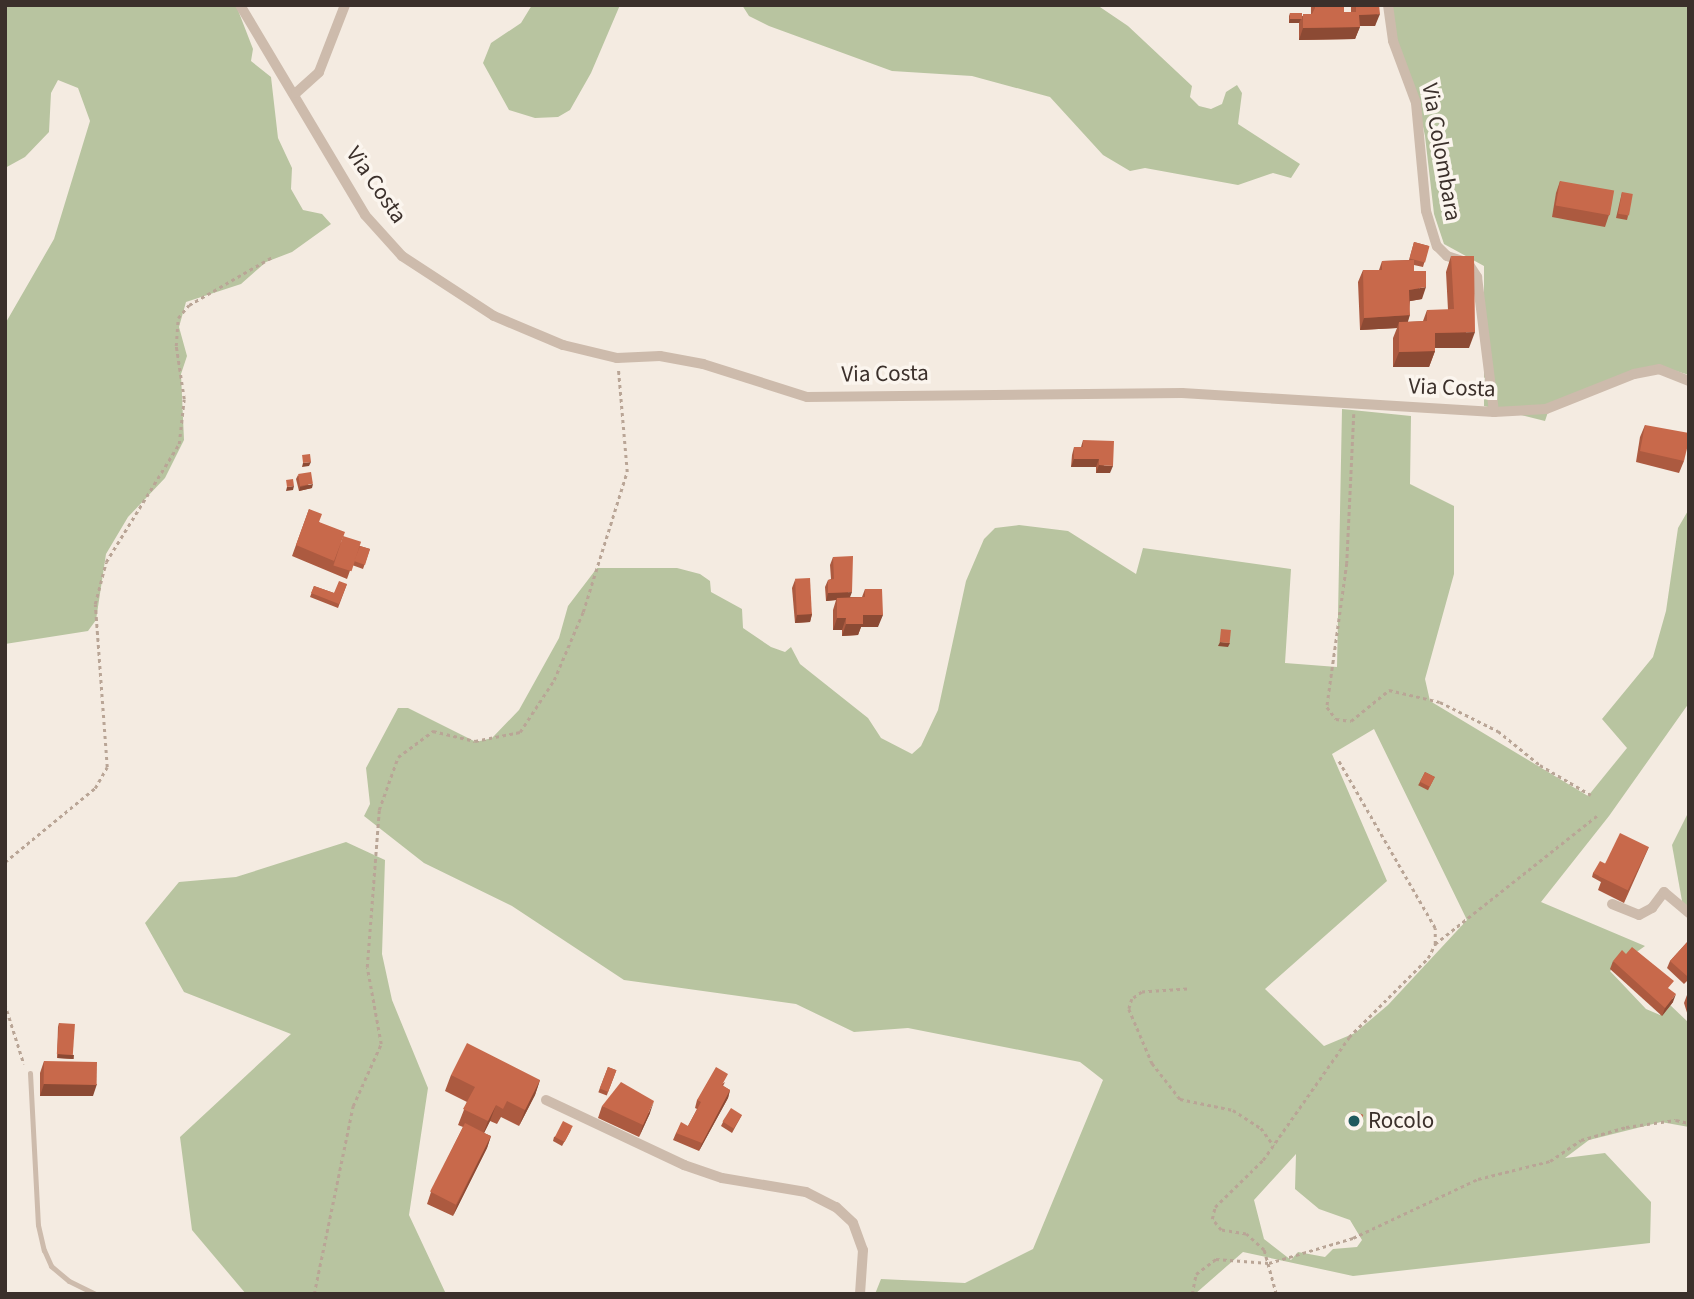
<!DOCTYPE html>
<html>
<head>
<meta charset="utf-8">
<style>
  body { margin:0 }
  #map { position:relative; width:1694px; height:1299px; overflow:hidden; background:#f4ebe1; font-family:"Source Sans 3",sans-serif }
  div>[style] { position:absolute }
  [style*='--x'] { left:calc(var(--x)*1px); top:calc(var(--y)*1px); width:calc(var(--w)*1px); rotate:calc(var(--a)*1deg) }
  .green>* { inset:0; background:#b8c4a0 }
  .path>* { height:2.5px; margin-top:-1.25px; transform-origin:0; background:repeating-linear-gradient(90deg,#b9a596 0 3.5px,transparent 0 7px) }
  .service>* { height:5px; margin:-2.5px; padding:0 2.5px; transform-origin:2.5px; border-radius:2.5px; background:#cdbbac }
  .minor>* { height:10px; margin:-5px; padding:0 5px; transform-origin:5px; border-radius:5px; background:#cdbbac }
  .wall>* { inset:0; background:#ac5a40; transform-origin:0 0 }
  .shaded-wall>* { inset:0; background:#8c4a34; transform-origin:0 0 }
  .building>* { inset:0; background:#c8694b; transform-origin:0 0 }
  .dots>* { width:19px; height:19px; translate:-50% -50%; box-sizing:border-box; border:4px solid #fbf5ee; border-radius:50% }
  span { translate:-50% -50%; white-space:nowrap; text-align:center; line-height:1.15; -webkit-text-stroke:7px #fbf5ee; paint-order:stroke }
  .street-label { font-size:23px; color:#3b302b }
  .poi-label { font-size:23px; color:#3b302b }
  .left { translate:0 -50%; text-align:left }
  .frame { position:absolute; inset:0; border:7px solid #3b302b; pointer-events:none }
</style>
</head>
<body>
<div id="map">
  <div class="green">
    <i style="clip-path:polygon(5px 5px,236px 5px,253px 49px,251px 61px,271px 77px,278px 138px,292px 168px,291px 189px,303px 210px,322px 214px,331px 224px,292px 252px,266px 262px,241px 284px,186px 302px,179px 327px,187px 356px,181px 374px,184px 440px,165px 478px,128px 517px,106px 554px,96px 620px,88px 631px,5px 644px,5px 324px,54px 239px,90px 121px,78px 88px,58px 80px,51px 93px,49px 132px,25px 157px,5px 168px)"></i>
    <i style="clip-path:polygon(532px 5px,620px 5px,591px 73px,570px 110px,558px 117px,535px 118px,509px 110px,483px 63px,491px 43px,521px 23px)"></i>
    <i style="clip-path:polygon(742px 5px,1097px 5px,1128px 26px,1192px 86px,1190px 97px,1199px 106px,1211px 109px,1222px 104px,1226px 92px,1237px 85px,1242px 93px,1238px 124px,1300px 164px,1291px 178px,1273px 173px,1238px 185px,1145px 168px,1130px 171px,1103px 155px,1050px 97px,972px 76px,892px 71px,769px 26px,749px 16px)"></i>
    <i style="clip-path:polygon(1389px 5px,1689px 5px,1689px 375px,1666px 368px,1551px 403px,1545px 421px,1484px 406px,1484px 266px,1444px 244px,1434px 214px,1425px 136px,1415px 90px,1388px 41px)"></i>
    <i style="clip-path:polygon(evenodd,1342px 409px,1411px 416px,1410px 484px,1454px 506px,1454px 574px,1425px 679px,1430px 701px,1588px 796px,1627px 748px,1602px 719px,1653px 657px,1666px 611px,1678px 528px,1689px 509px,1689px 703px,1609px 816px,1541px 902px,1645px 946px,1610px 971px,1646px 1009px,1660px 1015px,1668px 1003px,1689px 1023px,1689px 1127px,1661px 1122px,1589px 1140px,1565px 1158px,1605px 1153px,1651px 1202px,1650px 1243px,1353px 1276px,1243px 1252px,1195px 1294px,875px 1294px,881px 1279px,965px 1283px,1033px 1249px,1103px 1080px,1080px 1062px,908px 1028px,854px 1032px,796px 1004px,624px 980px,512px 906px,424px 863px,364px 816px,370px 804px,366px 768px,398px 708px,408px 708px,476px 742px,492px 738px,519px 710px,559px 638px,568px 606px,597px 568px,677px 568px,700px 574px,710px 581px,711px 592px,742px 609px,743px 628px,771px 647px,785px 652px,791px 647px,800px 664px,868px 718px,881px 738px,912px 754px,921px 746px,938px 710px,966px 581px,984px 539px,995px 528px,1019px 525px,1068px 531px,1136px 574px,1143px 548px,1291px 569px,1285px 663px,1337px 667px,1342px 409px,1374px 729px,1467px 920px,1388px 1005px,1355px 1033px,1324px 1046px,1265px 989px,1387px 881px,1332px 754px,1374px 729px,1342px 409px,1296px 1154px,1295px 1189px,1319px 1209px,1350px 1220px,1362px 1240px,1357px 1247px,1333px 1249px,1325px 1257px,1298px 1252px,1291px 1260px,1264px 1239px,1254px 1200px,1296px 1154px)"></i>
    <i style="clip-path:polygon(1689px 811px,1689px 917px,1684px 912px,1672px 845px)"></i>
    <i style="clip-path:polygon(346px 842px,385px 860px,382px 954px,392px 1000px,428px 1088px,409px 1215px,446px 1294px,246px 1294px,192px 1230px,180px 1137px,291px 1034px,184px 992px,145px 923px,179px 882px,236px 877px)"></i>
  </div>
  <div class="path">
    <i style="--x:1354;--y:414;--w:149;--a:92.7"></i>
    <i style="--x:1347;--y:563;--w:145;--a:97.9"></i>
    <i style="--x:1327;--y:707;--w:15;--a:53"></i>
    <i style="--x:1336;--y:719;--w:15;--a:8"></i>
    <i style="--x:1351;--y:721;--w:49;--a:-39.2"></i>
    <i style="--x:1389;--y:690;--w:52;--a:13.2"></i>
    <i style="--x:1440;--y:702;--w:65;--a:26.6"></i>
    <i style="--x:1498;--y:731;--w:54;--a:39"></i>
    <i style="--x:1540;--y:765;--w:59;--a:30.5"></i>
    <i style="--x:5;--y:862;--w:117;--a:-39.4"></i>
    <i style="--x:95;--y:788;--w:24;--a:-60"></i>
    <i style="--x:107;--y:767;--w:163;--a:-94.2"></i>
    <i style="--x:95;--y:604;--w:43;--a:-75.3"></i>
    <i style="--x:106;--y:562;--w:139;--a:-58.3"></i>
    <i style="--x:179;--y:444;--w:45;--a:-83.7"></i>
    <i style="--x:184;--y:399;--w:54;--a:-98.6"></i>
    <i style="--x:176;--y:346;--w:28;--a:-86"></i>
    <i style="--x:178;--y:318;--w:17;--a:-50"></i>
    <i style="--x:189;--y:305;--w:96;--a:-30"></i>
    <i style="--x:1435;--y:944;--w:209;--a:-38.4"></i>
    <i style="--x:1187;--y:989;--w:45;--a:176.2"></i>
    <i style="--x:1142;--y:992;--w:12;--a:145"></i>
    <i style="--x:1132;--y:999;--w:10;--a:107"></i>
    <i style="--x:1129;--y:1009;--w:59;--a:66.9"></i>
    <i style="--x:1152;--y:1063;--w:46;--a:52.1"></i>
    <i style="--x:1180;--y:1099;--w:54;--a:11.7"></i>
    <i style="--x:1233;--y:1110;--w:33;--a:33"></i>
    <i style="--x:1261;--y:1128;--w:22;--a:54"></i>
    <i style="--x:5;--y:1004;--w:63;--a:72.4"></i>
    <i style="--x:314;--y:1294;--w:192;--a:-78.3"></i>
    <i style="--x:353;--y:1106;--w:68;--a:-65.7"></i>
    <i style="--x:381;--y:1044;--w:78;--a:-100.3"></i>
    <i style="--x:367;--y:967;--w:157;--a:-85.6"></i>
    <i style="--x:379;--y:810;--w:56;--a:-70.3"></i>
    <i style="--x:398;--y:757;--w:44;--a:-36.6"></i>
    <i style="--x:433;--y:731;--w:43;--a:13.4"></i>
    <i style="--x:475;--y:741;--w:46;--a:-11.3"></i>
    <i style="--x:520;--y:732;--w:62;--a:-56.8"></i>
    <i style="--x:554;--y:680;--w:74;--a:-66.9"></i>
    <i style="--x:583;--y:612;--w:147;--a:-72.6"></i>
    <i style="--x:627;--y:472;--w:104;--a:-94.9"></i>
    <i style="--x:1192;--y:1294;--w:20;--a:-79"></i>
    <i style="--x:1196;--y:1274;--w:25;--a:-37"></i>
    <i style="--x:1216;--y:1259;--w:53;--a:4.3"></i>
    <i style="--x:1269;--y:1263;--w:88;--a:-16.6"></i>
    <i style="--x:1353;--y:1238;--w:138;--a:-25.3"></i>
    <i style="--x:1478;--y:1179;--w:74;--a:-14"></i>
    <i style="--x:1550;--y:1161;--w:37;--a:-34"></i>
    <i style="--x:1581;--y:1140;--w:47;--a:-16.1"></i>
    <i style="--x:1626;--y:1127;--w:50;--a:-8"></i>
    <i style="--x:1676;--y:1120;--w:13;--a:13"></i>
    <i style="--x:1276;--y:1294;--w:46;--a:-105.3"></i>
    <i style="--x:1264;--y:1250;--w:24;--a:-138"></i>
    <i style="--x:1246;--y:1234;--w:25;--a:-171"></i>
    <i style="--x:1221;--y:1230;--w:14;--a:-129"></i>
    <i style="--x:1212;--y:1219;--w:12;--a:-76"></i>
    <i style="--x:1215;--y:1207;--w:67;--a:-44.4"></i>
    <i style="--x:1263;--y:1160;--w:150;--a:-55"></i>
    <i style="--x:1349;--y:1037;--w:112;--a:-45"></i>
    <i style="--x:1428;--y:958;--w:16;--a:-63"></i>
    <i style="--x:1435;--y:944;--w:16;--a:-90"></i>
    <i style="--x:1435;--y:928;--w:194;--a:-120"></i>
  </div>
  <div class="service">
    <i style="--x:30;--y:1073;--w:152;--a:87"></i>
    <i style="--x:38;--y:1225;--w:26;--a:77"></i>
    <i style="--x:44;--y:1250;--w:17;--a:66"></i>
    <i style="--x:51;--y:1266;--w:23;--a:40"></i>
    <i style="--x:69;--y:1281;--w:30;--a:26"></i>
  </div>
  <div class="minor">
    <i style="--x:240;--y:5;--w:244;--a:59.2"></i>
    <i style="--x:365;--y:215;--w:55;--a:47.9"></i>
    <i style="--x:402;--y:256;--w:110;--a:33.1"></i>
    <i style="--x:494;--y:316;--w:75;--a:22.8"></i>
    <i style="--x:563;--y:345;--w:56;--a:13.5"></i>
    <i style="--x:617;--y:358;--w:43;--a:-2.7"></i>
    <i style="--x:660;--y:356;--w:44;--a:10.5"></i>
    <i style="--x:703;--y:364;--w:109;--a:17.6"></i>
    <i style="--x:807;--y:397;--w:375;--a:-0.6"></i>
    <i style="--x:1182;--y:393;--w:313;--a:3.5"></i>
    <i style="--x:1494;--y:412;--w:52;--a:-3.3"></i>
    <i style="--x:1546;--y:409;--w:95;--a:-21.7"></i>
    <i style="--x:1634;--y:374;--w:25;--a:-11"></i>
    <i style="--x:1659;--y:369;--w:32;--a:22"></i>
    <i style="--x:1388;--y:5;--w:36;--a:82"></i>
    <i style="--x:1393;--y:41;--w:66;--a:69.6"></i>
    <i style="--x:1416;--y:103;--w:108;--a:84.7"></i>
    <i style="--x:1426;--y:211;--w:37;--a:73"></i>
    <i style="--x:1437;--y:246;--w:14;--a:45"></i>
    <i style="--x:1447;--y:256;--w:22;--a:18"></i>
    <i style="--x:1468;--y:263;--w:17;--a:57"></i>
    <i style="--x:1477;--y:277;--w:136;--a:82.8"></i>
    <i style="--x:296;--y:93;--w:31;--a:-42"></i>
    <i style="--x:319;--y:72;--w:72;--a:-68.8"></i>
    <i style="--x:1612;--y:904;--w:29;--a:22"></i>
    <i style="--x:1639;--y:915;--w:15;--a:-28"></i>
    <i style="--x:1652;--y:908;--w:20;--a:-53"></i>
    <i style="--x:1664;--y:892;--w:33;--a:40"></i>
    <i style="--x:546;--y:1100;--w:153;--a:25.2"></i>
    <i style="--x:684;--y:1165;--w:40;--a:18.9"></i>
    <i style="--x:722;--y:1178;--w:85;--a:9.5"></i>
    <i style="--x:806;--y:1192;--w:34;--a:27"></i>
    <i style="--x:836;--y:1207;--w:23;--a:43"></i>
    <i style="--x:853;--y:1223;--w:29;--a:70"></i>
    <i style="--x:863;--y:1250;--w:44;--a:93.9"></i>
  </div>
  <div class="wall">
    <i style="clip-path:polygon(1311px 5px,1344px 5px,1344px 12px,1351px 12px,1351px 5px,1379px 5px,1375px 26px,1360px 26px,1355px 39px,1299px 40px,1299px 23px,1289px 23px,1289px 16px,1290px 13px,1302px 16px,1311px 14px)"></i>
    <i style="clip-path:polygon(1560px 181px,1609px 215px,1605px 227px,1552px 217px,1556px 193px)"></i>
    <i style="clip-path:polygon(1622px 192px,1628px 216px,1627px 220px,1616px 218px)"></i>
    <i style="clip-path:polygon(1414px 242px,1429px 246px,1423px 267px,1414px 265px,1414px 271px,1422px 299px,1410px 301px,1408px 322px,1423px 321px,1427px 310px,1448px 310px,1446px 272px,1451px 256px,1469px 348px,1435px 348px,1435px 351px,1429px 367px,1393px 367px,1393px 338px,1397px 328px,1360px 330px,1358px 282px,1363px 270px,1379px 270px,1382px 261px,1409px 260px)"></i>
    <i style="clip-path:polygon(1645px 425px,1684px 461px,1679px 473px,1636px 462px,1640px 437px)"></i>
    <i style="clip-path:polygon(1083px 440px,1110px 473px,1096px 473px,1096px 467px,1071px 467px,1072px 455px,1074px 447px,1081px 447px)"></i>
    <i style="clip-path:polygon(298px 475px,312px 488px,299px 491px,296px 479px)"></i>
    <i style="clip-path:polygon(309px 509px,319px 522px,340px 543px,360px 546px,370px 549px,363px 569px,352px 565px,347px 579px,292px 556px)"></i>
    <i style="clip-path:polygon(833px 557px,850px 597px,862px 597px,865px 589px,878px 627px,861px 627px,858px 635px,842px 636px,842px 630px,833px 630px,833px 610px,836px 600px,826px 601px,825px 587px,828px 580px,831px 579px,830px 565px)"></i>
    <i style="clip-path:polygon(795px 580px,812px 614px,810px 622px,795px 623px,792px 588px)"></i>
    <i style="clip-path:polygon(347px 584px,338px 608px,310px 597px,314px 586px,334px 593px)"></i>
    <i style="left:1425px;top:772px;width:11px;height:15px;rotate:27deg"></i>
    <i style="clip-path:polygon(1649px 847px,1624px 903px,1598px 890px,1601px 882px,1592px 877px,1593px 873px,1608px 865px)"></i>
    <i style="clip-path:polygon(1689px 940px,1689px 979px,1684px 984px,1667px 968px,1670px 961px)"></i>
    <i style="clip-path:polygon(1613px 961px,1670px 990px,1673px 1002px,1662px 1016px,1610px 969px)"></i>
    <i style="clip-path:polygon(1687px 995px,1689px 995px,1689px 1019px,1684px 1003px)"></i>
    <i style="clip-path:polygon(59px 1023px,73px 1059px,57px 1058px,58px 1027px)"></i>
    <i style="clip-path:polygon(44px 1061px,93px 1096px,40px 1096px,40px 1073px)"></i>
    <i style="left:608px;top:1067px;width:9px;height:27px;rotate:21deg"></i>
    <i style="clip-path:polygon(451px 1075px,540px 1080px,535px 1095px,519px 1126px,501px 1117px,497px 1124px,490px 1121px,484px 1133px,491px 1136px,487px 1148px,453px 1216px,427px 1204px,431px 1192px,463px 1127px,458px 1125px,467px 1102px,445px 1091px)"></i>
    <i style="clip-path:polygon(725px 1082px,723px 1086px,730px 1090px,728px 1098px,699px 1151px,673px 1140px,676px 1133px,688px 1126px,697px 1109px,695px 1108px,697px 1100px)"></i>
    <i style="clip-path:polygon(602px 1106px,650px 1113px,639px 1137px,598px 1118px)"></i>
    <i style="left:1353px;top:1111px;width:11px;height:14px;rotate:22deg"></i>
    <i style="clip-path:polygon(742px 1115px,732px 1133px,721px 1126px,723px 1122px)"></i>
    <i style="clip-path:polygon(571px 1130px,562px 1146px,553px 1141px,554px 1137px)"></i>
  </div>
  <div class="shaded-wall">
    <i style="clip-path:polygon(1380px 14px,1375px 26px,1355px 26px,1359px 15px)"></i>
    <i style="clip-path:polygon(1290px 19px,1301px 19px,1299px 23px,1289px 23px)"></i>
    <i style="clip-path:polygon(1360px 27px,1355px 39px,1299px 40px,1303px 28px)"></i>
    <i style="clip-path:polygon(1426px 287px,1422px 299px,1405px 302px,1409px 290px)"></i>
    <i style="clip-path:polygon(1410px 315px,1406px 327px,1399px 322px,1397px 328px,1360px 330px,1364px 318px)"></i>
    <i style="clip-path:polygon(1475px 332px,1469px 348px,1429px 348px,1435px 333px)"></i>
    <i style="clip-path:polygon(1435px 351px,1429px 367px,1393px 367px,1399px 352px)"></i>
    <i style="clip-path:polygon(1074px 459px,1099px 459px,1096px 467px,1071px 467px)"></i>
    <i style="clip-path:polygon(311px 462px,309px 466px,302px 467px,303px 463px)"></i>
    <i style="clip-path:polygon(1099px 465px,1113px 466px,1110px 473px,1096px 473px)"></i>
    <i style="clip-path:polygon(313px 484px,312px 488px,299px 491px,300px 487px)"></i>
    <i style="clip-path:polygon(294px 486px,293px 490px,286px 491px,287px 487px)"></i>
    <i style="clip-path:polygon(852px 592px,849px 600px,837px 598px,836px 600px,826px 601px,828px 593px)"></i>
    <i style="clip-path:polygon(812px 614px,810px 622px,795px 623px,797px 615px)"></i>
    <i style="clip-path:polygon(863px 615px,883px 615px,878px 627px,861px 627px,858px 635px,842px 636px,846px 624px)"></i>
    <i style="clip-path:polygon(837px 618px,846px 618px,842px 630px,833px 630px)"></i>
    <i style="clip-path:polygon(1220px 642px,1230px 643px,1228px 647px,1218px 646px)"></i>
    <i style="clip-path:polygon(1676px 994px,1673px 1002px,1662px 1016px,1665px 1008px)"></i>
    <i style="left:58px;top:1054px;width:16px;height:4px;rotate:4deg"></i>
    <i style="clip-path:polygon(540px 1080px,535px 1095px,519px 1126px,525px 1110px)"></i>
    <i style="clip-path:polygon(44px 1084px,97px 1084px,93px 1096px,40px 1096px)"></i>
    <i style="clip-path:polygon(730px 1090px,728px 1098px,699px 1151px,702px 1143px)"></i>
    <i style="clip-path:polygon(654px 1101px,650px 1113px,639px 1137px,643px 1125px)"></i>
    <i style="clip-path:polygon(496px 1105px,490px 1121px,482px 1137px,488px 1121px)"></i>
    <i style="clip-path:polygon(491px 1136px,487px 1148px,453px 1216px,457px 1205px)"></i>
  </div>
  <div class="building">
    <i style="clip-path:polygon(1315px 5px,1344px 5px,1344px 12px,1356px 12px,1356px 5px,1379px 5px,1380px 14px,1359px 15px,1360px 27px,1303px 28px,1303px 14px,1312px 14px,1315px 8px)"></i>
    <i style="left:1290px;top:13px;width:12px;height:6px"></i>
    <i style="left:1560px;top:181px;width:55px;height:25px;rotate:10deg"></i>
    <i style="left:1622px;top:192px;width:11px;height:22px;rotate:10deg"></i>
    <i style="left:1414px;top:242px;width:16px;height:17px;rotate:15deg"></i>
    <i style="clip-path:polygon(1451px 256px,1474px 256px,1475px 332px,1435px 333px,1435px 351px,1399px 352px,1399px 322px,1427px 321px,1427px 310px,1454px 309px)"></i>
    <i style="clip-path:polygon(1414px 260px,1414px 271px,1426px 271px,1426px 287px,1409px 290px,1410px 315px,1364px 318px,1363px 270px,1382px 270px,1382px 261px)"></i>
    <i style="clip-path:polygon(1645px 425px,1689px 433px,1689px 440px,1684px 461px,1640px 451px)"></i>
    <i style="clip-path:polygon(1083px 440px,1114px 441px,1113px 466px,1099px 465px,1099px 459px,1074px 459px,1074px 447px,1083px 447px)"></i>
    <i style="left:310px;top:454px;width:8px;height:8px;rotate:83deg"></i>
    <i style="left:311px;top:472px;width:12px;height:13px;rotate:81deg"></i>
    <i style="left:293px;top:479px;width:7px;height:7px;rotate:82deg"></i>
    <i style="clip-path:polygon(309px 509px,322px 514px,319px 522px,345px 532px,334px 561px,296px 545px)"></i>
    <i style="left:343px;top:536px;width:19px;height:31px;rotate:18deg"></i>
    <i style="clip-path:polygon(360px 546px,370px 549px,365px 565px,354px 561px)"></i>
    <i style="clip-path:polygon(853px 556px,852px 592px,828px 593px,828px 580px,834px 579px,833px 557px)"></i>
    <i style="left:810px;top:578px;width:36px;height:15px;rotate:87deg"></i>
    <i style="clip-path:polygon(339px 581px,347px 584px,339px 604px,311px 593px,314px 586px,334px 593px)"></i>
    <i style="clip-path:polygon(865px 589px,882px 589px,883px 615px,863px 615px,863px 624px,846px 624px,846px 618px,837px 618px,837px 598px,865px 597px)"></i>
    <i style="left:1221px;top:629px;width:10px;height:13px;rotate:6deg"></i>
    <i style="left:1425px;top:772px;width:11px;height:11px;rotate:27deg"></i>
    <i style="left:1620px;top:833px;width:32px;height:48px;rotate:26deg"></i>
    <i style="clip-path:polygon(1600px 861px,1608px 865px,1603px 878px,1593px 873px)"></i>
    <i style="clip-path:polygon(1689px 940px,1689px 975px,1687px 976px,1670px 961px)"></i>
    <i style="clip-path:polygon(1632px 947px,1674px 981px,1668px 988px,1676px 994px,1665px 1008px,1613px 961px,1622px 950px,1626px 954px)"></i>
    <i style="left:59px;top:1023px;width:16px;height:31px;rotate:4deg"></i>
    <i style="clip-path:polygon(467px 1043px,540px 1080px,525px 1110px,507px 1101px,503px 1109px,496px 1105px,488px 1121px,463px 1109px,475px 1087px,451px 1075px)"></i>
    <i style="left:44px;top:1061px;width:53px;height:23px;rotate:1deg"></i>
    <i style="left:608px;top:1067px;width:9px;height:23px;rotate:21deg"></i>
    <i style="clip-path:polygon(716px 1067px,728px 1074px,722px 1085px,730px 1090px,702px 1143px,676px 1133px,681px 1122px,688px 1126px,701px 1102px,697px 1100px)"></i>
    <i style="clip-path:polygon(621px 1082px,654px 1101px,643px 1125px,602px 1106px)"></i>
    <i style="left:731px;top:1108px;width:13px;height:16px;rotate:32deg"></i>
    <i style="left:1353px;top:1111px;width:11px;height:10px;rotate:22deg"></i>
    <i style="left:563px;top:1121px;width:11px;height:18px;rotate:27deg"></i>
    <i style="left:465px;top:1123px;width:29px;height:77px;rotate:27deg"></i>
  </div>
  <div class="dots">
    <i style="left:1354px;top:1121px;background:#1f5a5e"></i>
  </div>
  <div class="street-label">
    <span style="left:1441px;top:152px;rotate:80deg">Via Colombara</span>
    <span style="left:376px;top:185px;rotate:55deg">Via Costa</span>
    <span style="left:885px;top:374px;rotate:-1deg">Via Costa</span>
    <span style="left:1452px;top:388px;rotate:2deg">Via Costa</span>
  </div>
  <div class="poi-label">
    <span class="left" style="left:1368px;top:1121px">Rocolo</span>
  </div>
  <div class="frame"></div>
</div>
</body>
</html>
